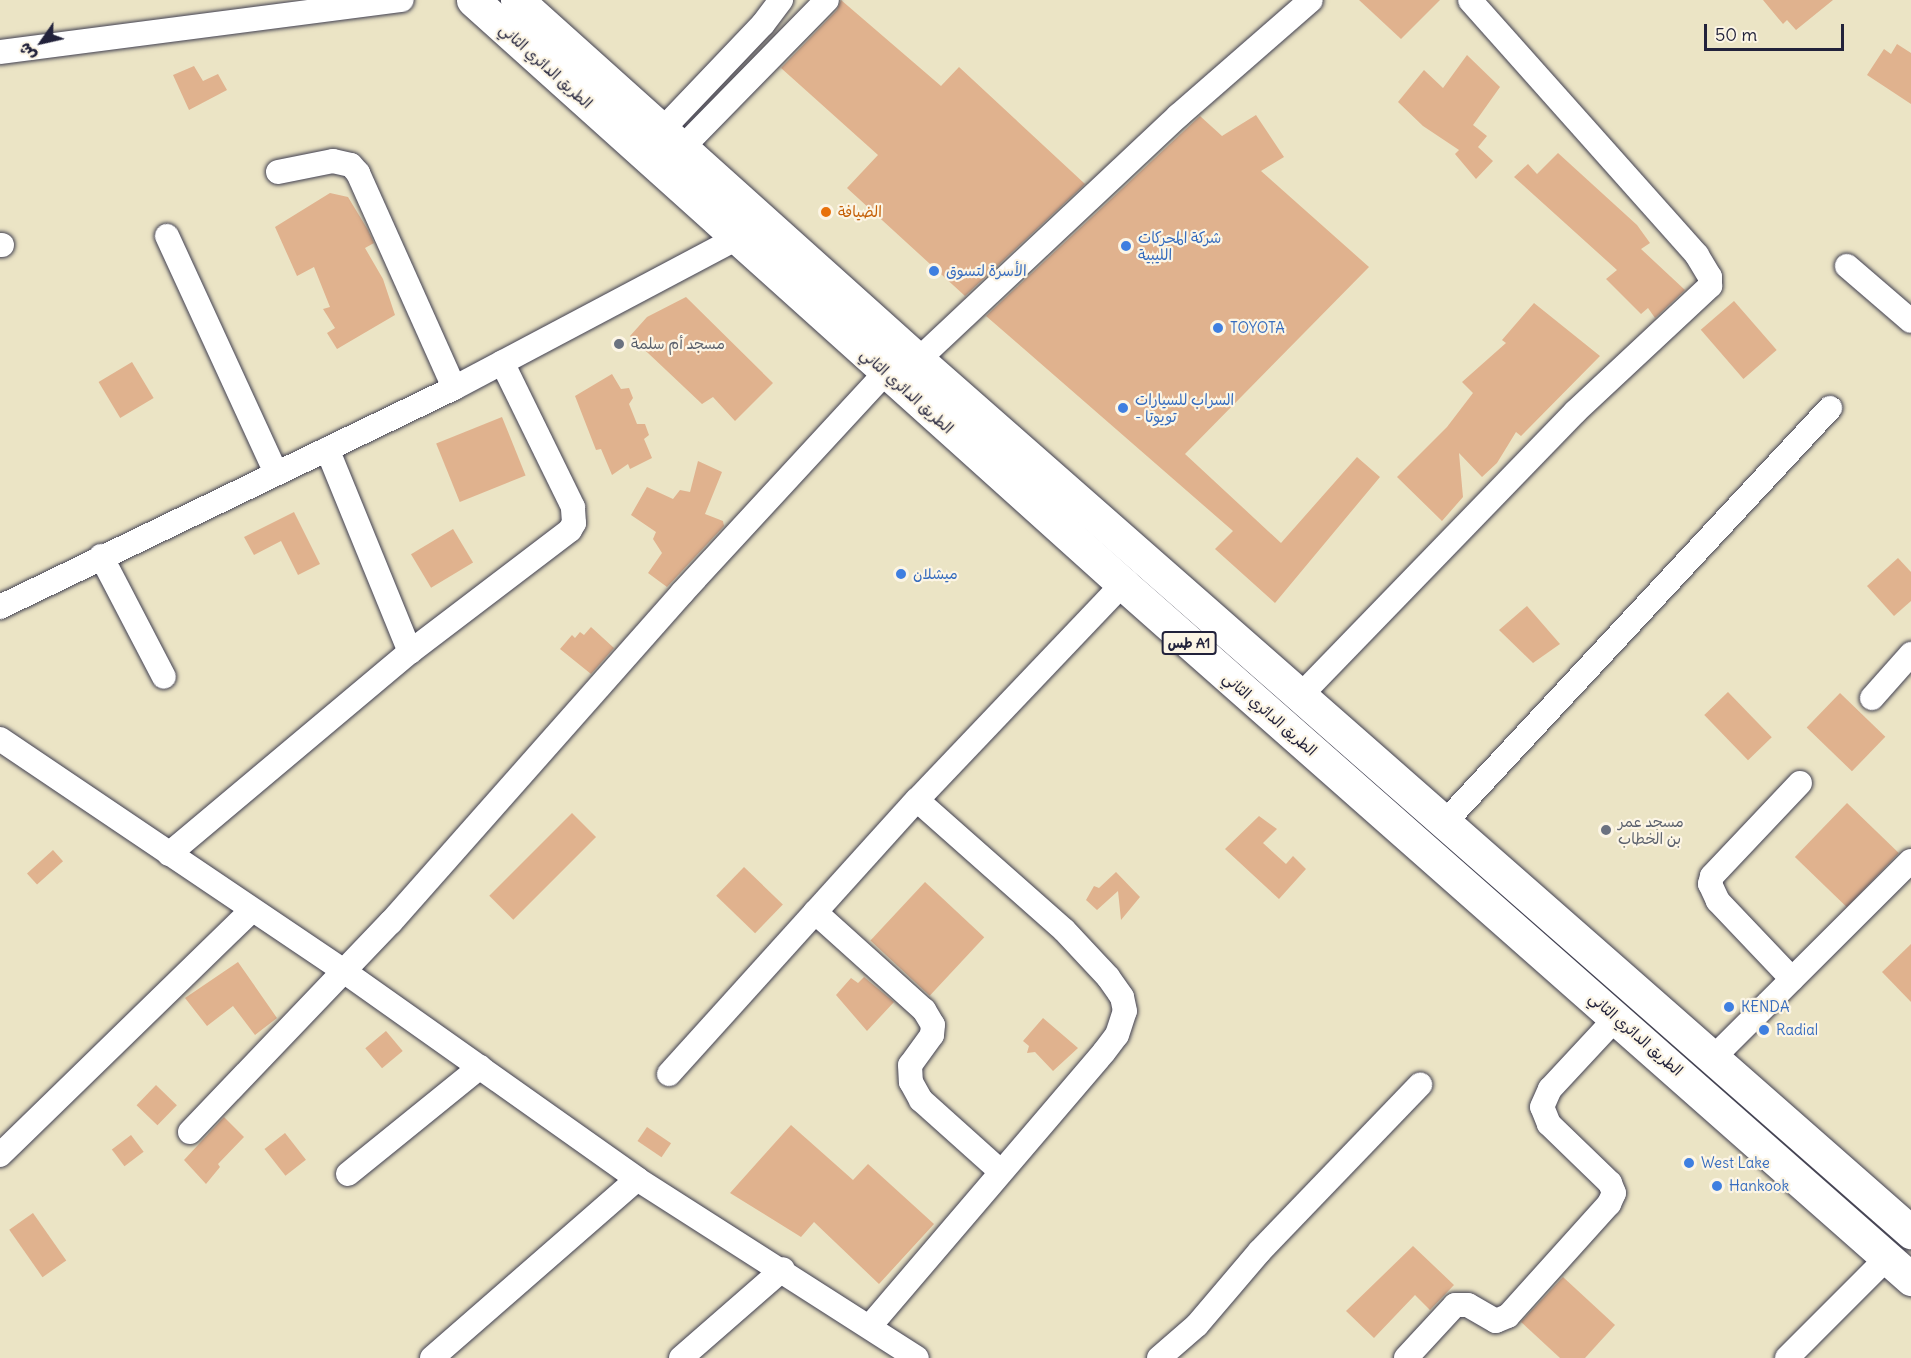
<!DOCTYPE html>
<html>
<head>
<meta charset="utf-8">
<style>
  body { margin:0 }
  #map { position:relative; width:1911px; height:1358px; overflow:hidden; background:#ebe4c5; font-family:Delius,"Playpen Sans Arabic",sans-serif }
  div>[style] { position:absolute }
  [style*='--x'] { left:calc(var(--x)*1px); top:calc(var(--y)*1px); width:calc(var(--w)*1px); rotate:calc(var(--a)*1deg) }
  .building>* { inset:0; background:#e0b28e; transform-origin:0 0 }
  .roads { filter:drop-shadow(0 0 2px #403f50) drop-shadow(0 0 2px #403f50) }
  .minor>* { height:24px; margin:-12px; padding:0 12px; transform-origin:12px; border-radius:12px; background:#fff }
  .highway>* { height:33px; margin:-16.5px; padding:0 16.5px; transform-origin:16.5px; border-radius:16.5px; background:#fff }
  .dots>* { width:16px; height:16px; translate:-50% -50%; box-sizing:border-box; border:3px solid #fcf5e5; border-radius:50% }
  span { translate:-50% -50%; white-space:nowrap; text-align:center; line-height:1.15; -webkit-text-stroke:4.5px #fcf5e5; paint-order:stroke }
  .shield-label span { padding:2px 4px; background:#fcf5e5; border:2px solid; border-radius:4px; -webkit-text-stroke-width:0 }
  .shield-label { font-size:14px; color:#22223b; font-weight:700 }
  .street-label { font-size:15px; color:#22223b }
  .food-label { font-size:15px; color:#c56008 }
  .left { translate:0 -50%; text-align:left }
  .shop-label { font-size:15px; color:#366cbe }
  .worship-label { font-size:15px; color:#5b616d }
  .north { position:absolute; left:12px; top:12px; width:60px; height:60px; -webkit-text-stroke:4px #fcf5e5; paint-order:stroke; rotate:236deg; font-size:16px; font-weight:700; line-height:24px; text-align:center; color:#22223b }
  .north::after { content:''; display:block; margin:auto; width:21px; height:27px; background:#22223b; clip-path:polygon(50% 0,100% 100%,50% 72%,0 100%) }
  .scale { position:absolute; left:1704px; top:24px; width:140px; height:27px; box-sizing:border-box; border:3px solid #22223b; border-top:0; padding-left:8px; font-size:18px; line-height:21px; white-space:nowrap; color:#22223b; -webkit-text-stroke:4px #fcf5e5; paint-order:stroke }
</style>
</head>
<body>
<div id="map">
  <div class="building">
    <i style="clip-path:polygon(841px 0,941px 86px,959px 67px,1085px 184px,965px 296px,847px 188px,878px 155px,781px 68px,837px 10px)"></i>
    <i style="clip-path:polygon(1359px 0,1440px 0,1401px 39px)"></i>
    <i style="clip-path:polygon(1763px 0,1833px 0,1796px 30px,1787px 20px,1783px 24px)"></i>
    <i style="clip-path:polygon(1897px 44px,1911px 53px,1911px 104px,1867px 75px,1884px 49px,1891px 54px)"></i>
    <i style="clip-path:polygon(1467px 55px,1500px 87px,1473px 125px,1487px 136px,1478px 147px,1493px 161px,1476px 179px,1455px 154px,1459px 150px,1423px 126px,1398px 102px,1424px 70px,1443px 88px)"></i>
    <i style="clip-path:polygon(194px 66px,203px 81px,218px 74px,227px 90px,189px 110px,173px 75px)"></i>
    <i style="clip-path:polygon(1256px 115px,1284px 157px,1261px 171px,1369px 267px,1185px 454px,1281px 543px,1357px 457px,1380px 477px,1275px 603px,1215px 549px,1233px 531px,986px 316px,1200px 116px,1222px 136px)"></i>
    <i style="clip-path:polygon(1558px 153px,1637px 225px,1650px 243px,1641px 249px,1685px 290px,1655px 318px,1648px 308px,1641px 314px,1606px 279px,1617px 270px,1514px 177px,1528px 164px,1537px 174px)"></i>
    <i style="clip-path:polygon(330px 193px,348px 197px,368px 230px,374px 243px,365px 248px,383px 279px,395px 315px,337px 349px,327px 333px,335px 328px,323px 309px,330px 307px,314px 267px,297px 276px,275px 227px)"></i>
    <i style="clip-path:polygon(686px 297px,773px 383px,735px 421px,713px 397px,702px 404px,630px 336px,647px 317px)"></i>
    <i style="left:1734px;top:301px;width:65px;height:44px;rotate:49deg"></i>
    <i style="clip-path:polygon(1534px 303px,1600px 356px,1521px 436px,1516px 432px,1497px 463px,1482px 477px,1459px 453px,1463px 497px,1442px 521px,1397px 477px,1447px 427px,1473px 393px,1462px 382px,1506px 343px,1502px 340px)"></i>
    <i style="left:132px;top:362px;width:42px;height:39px;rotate:59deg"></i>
    <i style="clip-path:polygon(612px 374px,621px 389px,629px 388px,633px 398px,629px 404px,637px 424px,645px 424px,649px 435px,644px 439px,652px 458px,630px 469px,628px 464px,612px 475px,601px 449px,596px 450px,575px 396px)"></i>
    <i style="left:502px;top:417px;width:63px;height:71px;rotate:68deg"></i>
    <i style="clip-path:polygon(698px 461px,722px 472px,705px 514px,723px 521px,724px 526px,667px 587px,648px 573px,662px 553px,653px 539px,656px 532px,631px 515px,647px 487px,673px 499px,680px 490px,690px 492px)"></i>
    <i style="clip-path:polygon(294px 512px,320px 564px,298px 575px,281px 541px,254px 555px,244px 537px)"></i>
    <i style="left:453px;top:529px;width:39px;height:49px;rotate:59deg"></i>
    <i style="clip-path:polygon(1898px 558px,1911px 572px,1911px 601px,1894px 616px,1867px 586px)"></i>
    <i style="clip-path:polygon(1527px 606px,1560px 644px,1533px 663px,1499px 630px)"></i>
    <i style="clip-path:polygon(591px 627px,614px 648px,591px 674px,560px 649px,572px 635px,575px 638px,580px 632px,584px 635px)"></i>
    <i style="left:1728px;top:692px;width:63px;height:33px;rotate:46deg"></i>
    <i style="left:1840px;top:693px;width:63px;height:48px;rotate:44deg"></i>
    <i style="left:1847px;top:803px;width:72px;height:75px;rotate:44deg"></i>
    <i style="left:572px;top:813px;width:34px;height:117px;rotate:45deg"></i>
    <i style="clip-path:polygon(1259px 816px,1277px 829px,1263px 843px,1286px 864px,1293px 856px,1306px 869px,1279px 899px,1225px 849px)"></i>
    <i style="left:53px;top:850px;width:15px;height:35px;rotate:48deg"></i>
    <i style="left:744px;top:867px;width:54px;height:40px;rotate:44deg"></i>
    <i style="clip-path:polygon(1116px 872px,1140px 897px,1121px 920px,1118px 891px,1097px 910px,1086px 900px,1094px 886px,1099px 888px)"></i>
    <i style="left:925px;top:882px;width:81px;height:80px;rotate:43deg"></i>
    <i style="clip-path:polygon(1911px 944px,1911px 1002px,1882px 972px)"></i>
    <i style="clip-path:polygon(238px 962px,277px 1018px,255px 1035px,233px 1006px,207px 1026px,185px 998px)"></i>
    <i style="clip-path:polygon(864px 977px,894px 1002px,867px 1031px,836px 995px,851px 978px,858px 983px)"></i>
    <i style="clip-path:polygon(1043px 1018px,1078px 1048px,1053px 1071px,1035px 1052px,1027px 1053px,1029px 1046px,1023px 1041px)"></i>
    <i style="left:386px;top:1031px;width:26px;height:27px;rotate:50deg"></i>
    <i style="left:156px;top:1085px;width:29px;height:28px;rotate:44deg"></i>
    <i style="clip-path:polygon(224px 1117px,244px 1137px,218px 1164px,220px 1167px,206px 1184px,184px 1160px)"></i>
    <i style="clip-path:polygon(791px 1125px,853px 1180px,868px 1164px,934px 1224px,879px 1284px,814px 1222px,801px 1237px,730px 1193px)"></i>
    <i style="left:647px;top:1127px;width:29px;height:17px;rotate:34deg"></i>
    <i style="left:285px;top:1133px;width:34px;height:26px;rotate:52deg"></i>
    <i style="left:131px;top:1135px;width:21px;height:24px;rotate:53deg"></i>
    <i style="left:33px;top:1213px;width:58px;height:29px;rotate:55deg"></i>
    <i style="clip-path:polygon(1413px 1246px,1454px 1285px,1430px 1310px,1415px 1295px,1374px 1338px,1346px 1311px)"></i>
    <i style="clip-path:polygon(1563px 1277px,1615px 1325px,1585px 1358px,1560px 1358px,1521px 1322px)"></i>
  </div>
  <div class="roads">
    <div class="minor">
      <i style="--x:0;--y:52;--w:405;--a:-7.4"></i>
      <i style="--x:662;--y:130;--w:146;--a:-46.4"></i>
      <i style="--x:763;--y:24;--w:30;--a:-53"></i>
      <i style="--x:682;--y:148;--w:207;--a:-45.6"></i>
      <i style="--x:278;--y:172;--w:56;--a:-11.3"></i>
      <i style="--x:333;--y:161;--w:18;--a:13"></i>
      <i style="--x:351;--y:165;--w:11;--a:49"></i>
      <i style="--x:358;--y:173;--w:235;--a:65.9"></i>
      <i style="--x:167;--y:236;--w:261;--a:65.3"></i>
      <i style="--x:0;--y:245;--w:2;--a:0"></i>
      <i style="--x:1847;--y:266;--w:84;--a:40.7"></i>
      <i style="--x:918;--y:360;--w:357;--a:-43.2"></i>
      <i style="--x:1178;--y:116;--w:176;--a:-41.1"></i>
      <i style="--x:101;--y:556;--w:136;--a:62.5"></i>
      <i style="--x:0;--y:607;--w:504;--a:-25.75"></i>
      <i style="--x:454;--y:388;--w:320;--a:-27.9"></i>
      <i style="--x:410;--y:652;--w:201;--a:-37.3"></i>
      <i style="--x:570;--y:530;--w:8;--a:-60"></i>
      <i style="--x:574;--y:523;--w:16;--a:-94"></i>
      <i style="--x:573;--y:507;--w:161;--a:-116.1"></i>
      <i style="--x:1300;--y:696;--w:395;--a:-45.9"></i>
      <i style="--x:1575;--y:412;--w:185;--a:-43"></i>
      <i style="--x:1710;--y:286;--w:9;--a:-90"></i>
      <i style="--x:1710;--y:277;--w:26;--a:-121"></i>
      <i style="--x:1697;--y:255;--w:341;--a:-131.7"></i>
      <i style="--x:1872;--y:698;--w:59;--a:-48.4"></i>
      <i style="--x:0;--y:739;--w:416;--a:34"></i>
      <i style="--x:345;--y:972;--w:358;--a:35.3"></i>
      <i style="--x:637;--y:1179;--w:332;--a:32.6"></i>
      <i style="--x:1446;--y:821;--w:564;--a:-47.08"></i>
      <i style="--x:169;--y:854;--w:314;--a:-40"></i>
      <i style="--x:410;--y:652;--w:219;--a:-112.2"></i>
      <i style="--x:815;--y:912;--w:147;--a:42"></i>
      <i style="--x:924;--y:1010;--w:17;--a:59"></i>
      <i style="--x:933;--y:1025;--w:10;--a:96"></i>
      <i style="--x:932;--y:1035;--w:37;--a:126"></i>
      <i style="--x:910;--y:1065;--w:17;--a:87"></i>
      <i style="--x:911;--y:1082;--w:21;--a:61"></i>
      <i style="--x:921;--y:1100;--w:105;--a:41.9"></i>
      <i style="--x:1792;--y:979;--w:108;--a:-133.5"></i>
      <i style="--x:1718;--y:901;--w:19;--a:-115"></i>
      <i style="--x:1710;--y:884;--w:8;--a:-76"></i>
      <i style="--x:1712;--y:876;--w:128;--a:-46.6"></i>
      <i style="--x:1713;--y:1058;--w:279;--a:-44.9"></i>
      <i style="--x:669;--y:1074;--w:370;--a:-47.9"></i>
      <i style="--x:917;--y:800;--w:298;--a:-46.4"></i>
      <i style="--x:190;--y:1132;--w:291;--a:-46.3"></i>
      <i style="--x:391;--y:922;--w:439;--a:-48.5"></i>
      <i style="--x:682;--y:593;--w:301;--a:-47.3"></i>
      <i style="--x:0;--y:1155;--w:351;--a:-44.2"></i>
      <i style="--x:348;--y:1174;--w:170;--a:-39"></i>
      <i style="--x:870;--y:1326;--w:360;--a:-49.5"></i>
      <i style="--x:1104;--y:1052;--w:21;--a:-53"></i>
      <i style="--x:1117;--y:1035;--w:25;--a:-72"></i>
      <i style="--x:1125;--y:1011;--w:14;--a:-102"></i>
      <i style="--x:1122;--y:997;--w:24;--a:-125"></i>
      <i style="--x:1108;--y:977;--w:64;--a:-133.1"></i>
      <i style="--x:1064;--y:930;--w:196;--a:-138.5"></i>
      <i style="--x:432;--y:1358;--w:272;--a:-41.1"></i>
      <i style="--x:681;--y:1358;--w:135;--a:-41.1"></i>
      <i style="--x:1159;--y:1358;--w:50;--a:-41"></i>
      <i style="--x:1197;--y:1325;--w:97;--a:-49.6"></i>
      <i style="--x:1260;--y:1251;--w:231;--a:-46.1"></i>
      <i style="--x:1406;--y:1358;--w:72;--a:-47.2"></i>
      <i style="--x:1455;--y:1305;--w:13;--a:0"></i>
      <i style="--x:1468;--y:1305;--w:32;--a:30"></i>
      <i style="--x:1496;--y:1321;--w:13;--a:-23"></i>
      <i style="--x:1508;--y:1316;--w:151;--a:-48"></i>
      <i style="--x:1609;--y:1204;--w:12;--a:-66"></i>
      <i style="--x:1614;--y:1193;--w:11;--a:-112"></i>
      <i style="--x:1610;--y:1183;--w:85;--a:-136"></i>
      <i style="--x:1549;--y:1124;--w:18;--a:-112"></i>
      <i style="--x:1542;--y:1107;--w:20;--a:-66"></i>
      <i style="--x:1550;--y:1089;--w:98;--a:-47.1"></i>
      <i style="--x:1787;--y:1358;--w:141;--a:-45"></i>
    </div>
    <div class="highway">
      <i style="--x:473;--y:0;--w:874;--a:41.94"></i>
      <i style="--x:1123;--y:584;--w:1051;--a:41.41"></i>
      <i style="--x:517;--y:0;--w:539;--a:41.92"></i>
      <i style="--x:918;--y:360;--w:1322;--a:41.29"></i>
    </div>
  </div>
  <div class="dots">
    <i style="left:826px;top:212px;background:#e8710a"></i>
    <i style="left:1126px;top:246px;background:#3f7fe0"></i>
    <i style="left:934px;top:271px;background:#3f7fe0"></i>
    <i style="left:1218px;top:328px;background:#3f7fe0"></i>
    <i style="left:619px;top:344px;background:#6b7280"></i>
    <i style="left:1123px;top:408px;background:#3f7fe0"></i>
    <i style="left:901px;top:574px;background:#3f7fe0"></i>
    <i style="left:1606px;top:830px;background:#6b7280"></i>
    <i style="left:1729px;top:1007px;background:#3f7fe0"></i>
    <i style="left:1764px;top:1030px;background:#3f7fe0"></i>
    <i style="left:1689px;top:1163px;background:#3f7fe0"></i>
    <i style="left:1717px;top:1186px;background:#3f7fe0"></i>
  </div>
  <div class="shield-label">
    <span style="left:1189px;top:643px">طس A1</span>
  </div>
  <div class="street-label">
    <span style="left:546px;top:66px;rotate:42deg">الطريق الدائري الثاني</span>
    <span style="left:907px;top:391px;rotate:42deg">الطريق الدائري الثاني</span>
    <span style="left:1270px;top:714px;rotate:41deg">الطريق الدائري الثاني</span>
    <span style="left:1636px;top:1034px;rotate:41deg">الطريق الدائري الثاني</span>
  </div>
  <div class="food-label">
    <span class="left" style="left:838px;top:212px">الضيافة</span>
  </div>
  <div class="shop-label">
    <span class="left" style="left:1138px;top:246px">شركة المحركات<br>الليبية</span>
    <span class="left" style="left:946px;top:271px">الأسرة لتسوق</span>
    <span class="left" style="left:1230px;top:328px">TOYOTA</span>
    <span class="left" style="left:1135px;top:408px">السراب للسيارات<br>- تويوتا</span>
    <span class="left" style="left:913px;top:574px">ميشلان</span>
    <span class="left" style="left:1741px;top:1007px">KENDA</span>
    <span class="left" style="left:1776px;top:1030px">Radial</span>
    <span class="left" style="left:1701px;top:1163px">West Lake</span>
    <span class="left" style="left:1729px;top:1186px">Hankook</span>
  </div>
  <div class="worship-label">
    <span class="left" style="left:631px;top:344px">مسجد أم سلمة</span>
    <span class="left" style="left:1618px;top:830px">مسجد عمر<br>بن الخطاب</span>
  </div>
  <div class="north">ش</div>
  <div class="scale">50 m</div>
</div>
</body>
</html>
